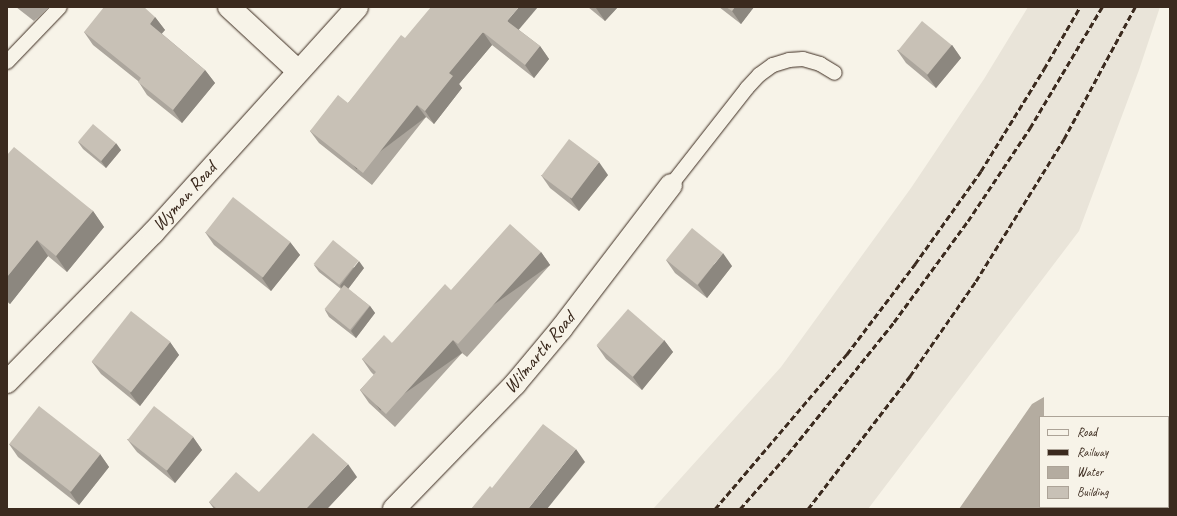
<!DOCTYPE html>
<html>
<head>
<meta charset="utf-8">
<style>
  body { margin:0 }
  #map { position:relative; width:1177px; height:516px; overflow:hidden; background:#f7f3e8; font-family:Caveat,sans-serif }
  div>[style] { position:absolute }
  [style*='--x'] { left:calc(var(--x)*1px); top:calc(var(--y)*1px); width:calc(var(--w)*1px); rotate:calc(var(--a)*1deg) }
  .built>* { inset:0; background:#e9e4d9 }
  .water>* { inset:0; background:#b4aca0 }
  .roads { filter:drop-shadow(0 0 1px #3b2a1e) drop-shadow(0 0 1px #3b2a1e) }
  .service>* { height:14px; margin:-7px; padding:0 7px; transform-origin:7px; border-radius:7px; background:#f7f3e8 }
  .minor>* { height:22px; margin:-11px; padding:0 11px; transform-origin:11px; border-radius:11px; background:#f7f3e8 }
  .rail>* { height:3px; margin-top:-1.5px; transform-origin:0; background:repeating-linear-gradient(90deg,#3b2a1e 0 6px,transparent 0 9px) }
  .wall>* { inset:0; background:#aca69d }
  .shaded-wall>* { inset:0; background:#8c877f; transform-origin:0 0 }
  .building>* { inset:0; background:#c8c1b6; transform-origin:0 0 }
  span { translate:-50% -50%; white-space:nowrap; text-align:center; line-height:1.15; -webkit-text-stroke:3px #f7f3e8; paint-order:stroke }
  .street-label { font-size:19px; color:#3b2a1e }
  .frame { position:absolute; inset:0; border:8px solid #3b2a1e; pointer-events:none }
  .legend { position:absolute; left:1039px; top:416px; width:130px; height:92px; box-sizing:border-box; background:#f7f3e8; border:1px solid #aca397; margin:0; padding:5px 7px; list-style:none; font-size:12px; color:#3b2a1e }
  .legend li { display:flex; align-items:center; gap:8px; height:20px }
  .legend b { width:20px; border:1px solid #aca397 }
</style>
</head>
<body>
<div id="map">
  <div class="built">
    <i style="clip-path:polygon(1028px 7px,1160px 7px,1139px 70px,1079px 231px,868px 509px,653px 509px,781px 367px,911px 188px,984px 79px)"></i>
  </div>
  <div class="water">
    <i style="clip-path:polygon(1044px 397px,1044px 417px,1040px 417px,1040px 507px,1043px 507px,1043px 509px,959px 509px,1032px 404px)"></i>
  </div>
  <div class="roads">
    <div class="service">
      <i style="--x:7;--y:62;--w:76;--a:-46.1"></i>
      <i style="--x:671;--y:185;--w:123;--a:-51.9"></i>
      <i style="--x:747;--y:88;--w:18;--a:-47"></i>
      <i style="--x:759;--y:75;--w:17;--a:-36"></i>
      <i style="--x:773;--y:65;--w:17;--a:-17"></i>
      <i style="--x:789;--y:60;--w:14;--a:-4"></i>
      <i style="--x:803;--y:59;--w:18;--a:16"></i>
      <i style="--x:820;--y:64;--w:17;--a:31"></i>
    </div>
    <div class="minor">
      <i style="--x:229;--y:7;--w:94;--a:42.8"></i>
      <i style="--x:7;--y:382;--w:209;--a:-45.6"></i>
      <i style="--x:153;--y:233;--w:304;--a:-47.9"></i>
      <i style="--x:394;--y:509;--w:174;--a:-45.9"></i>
      <i style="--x:515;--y:384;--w:72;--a:-50.1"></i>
      <i style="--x:561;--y:329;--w:181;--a:-52.6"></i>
    </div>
  </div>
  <div class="rail">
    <i style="--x:715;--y:509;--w:204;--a:-49.6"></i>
    <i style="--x:847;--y:354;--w:113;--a:-52.9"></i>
    <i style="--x:915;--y:264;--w:114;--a:-54.6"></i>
    <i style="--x:981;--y:171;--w:120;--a:-58.3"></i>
    <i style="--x:1044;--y:69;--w:72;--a:-59.9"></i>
    <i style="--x:740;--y:509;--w:73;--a:-48.9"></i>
    <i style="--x:788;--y:454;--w:169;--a:-51.2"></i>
    <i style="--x:894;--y:322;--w:125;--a:-53.8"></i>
    <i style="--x:968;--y:221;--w:112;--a:-56.3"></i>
    <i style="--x:1030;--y:128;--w:141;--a:-59.2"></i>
    <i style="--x:808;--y:509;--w:168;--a:-52.5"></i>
    <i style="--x:910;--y:376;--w:116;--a:-55.2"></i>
    <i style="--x:976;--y:281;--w:167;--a:-58.2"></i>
    <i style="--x:1064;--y:139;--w:150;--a:-61.7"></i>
  </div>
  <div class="wall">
    <i style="clip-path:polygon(16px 7px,50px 7px,34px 21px)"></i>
    <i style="clip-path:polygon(588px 7px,618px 7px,605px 21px)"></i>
    <i style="clip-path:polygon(719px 7px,754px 7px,741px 24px)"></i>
    <i style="clip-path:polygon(155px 17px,165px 30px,161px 33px,205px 70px,215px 83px,182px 123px,147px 95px,138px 81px,93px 45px,84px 32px)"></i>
    <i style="clip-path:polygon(519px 30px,540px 46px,549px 59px,534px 78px,492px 45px,459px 84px,462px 88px,434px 124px,426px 117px,372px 185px,319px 143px,310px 131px,348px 103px,405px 38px)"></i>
    <i style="clip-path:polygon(952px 45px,961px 58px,936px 88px,906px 63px,897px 50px)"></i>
    <i style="clip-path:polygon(78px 142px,121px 150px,106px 168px,83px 149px)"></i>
    <i style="clip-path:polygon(7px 155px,93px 211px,104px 227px,67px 272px,48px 256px,10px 304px,7px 302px)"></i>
    <i style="clip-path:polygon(541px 175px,608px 175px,579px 211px,550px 188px)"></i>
    <i style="clip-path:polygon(205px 232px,290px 242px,300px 255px,271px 291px,214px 245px)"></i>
    <i style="clip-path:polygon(541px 252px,550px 265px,467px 357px,462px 353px,395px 427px,369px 403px,360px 390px,374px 375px,371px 372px,362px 359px,392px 343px)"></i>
    <i style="clip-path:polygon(666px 260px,732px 266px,707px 298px,675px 273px)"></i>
    <i style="clip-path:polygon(314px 265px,364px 268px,348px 289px,370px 306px,375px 313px,356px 338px,329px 317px,325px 310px,341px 289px,319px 272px)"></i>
    <i style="clip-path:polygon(664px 340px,673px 352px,642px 390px,606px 359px,597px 346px)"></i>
    <i style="clip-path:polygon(170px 342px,179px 355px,140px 406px,101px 374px,92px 362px)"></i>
    <i style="clip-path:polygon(193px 437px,202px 450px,175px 483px,137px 452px,127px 439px)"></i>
    <i style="clip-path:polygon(9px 444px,100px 454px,109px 467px,79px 505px,18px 457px)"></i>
    <i style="clip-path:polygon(357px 477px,327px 509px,214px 509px,209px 502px,259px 492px)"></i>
  </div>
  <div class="shaded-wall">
    <i style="clip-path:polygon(519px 7px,538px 7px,516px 33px,507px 21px)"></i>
    <i style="clip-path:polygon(597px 7px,618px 7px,605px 21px,596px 8px)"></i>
    <i style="clip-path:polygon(735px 7px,754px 7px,741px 24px,732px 11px)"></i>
    <i style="clip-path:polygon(155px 17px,165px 30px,159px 37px,150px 24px)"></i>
    <i style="clip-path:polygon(483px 32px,492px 45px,459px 84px,462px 88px,434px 124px,425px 111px,449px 73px)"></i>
    <i style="clip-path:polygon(952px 45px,961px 58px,936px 88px,927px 75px)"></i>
    <i style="clip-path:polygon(540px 46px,549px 59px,534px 78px,525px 65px)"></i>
    <i style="clip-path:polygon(205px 70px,215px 83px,182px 123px,173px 110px)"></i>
    <i style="left:417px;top:105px;width:15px;height:87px;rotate:53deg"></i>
    <i style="clip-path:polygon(116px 143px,121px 150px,106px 168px,101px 161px)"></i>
    <i style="clip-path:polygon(599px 162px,608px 175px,579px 211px,570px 198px)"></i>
    <i style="clip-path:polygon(93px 211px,104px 227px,67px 272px,56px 256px)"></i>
    <i style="clip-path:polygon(37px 240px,48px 256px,10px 304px,7px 300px,7px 277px)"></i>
    <i style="clip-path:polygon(290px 242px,300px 255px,271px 291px,262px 278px)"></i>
    <i style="left:541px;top:252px;width:16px;height:124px;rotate:55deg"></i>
    <i style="clip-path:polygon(723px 253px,732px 266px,707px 298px,698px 285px)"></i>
    <i style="clip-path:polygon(359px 261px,364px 268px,345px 293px,340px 286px)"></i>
    <i style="clip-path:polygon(370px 306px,375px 313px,356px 338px,351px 331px)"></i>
    <i style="left:453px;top:340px;width:16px;height:100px;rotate:55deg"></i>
    <i style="clip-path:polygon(664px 340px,673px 352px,642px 390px,633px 377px)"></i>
    <i style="clip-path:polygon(170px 342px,179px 355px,140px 406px,130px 393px)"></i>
    <i style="clip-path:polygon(193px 437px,202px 450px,175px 483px,166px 470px)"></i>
    <i style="clip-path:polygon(576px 449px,585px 462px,547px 509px,528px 509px)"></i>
    <i style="clip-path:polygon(100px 454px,109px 467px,79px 505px,70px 492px)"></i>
    <i style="clip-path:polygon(348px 464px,357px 477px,327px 509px,306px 509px)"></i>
  </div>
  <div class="building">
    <i style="clip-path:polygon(104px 7px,144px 7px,155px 17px,150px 24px,205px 70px,173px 110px,138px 82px,141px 78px,84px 32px)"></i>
    <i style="clip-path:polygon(431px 7px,519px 7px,507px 21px,540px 46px,525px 65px,483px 32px,449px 73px,453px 76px,425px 111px,417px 105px,363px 173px,310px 131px,338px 95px,348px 103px,401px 35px,405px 38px)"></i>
    <i style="clip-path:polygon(726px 7px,735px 7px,732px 11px)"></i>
    <i style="left:922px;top:21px;width:38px;height:38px;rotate:39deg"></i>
    <i style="left:93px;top:124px;width:30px;height:23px;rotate:40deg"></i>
    <i style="left:569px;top:139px;width:38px;height:46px;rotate:37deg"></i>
    <i style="clip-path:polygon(14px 147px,93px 211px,56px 256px,37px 240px,7px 277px,7px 155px)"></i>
    <i style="left:233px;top:197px;width:73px;height:45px;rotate:38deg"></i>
    <i style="clip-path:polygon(510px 224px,541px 252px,458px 344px,453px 340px,386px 414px,360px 390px,376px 372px,362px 359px,384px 335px,392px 343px,445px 284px,451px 290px)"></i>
    <i style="left:692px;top:228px;width:40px;height:41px;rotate:39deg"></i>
    <i style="left:333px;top:240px;width:33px;height:31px;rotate:39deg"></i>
    <i style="left:344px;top:285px;width:33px;height:31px;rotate:39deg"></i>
    <i style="left:628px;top:309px;width:48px;height:48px;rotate:41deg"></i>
    <i style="left:131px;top:311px;width:50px;height:64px;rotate:38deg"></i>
    <i style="left:39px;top:406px;width:78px;height:48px;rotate:38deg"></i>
    <i style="left:154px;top:406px;width:50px;height:43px;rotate:38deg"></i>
    <i style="clip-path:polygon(543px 424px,576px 449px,528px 509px,471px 509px,490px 486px,492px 488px)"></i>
    <i style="clip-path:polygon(313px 433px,348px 464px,306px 509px,217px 509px,209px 502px,236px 472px,259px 492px)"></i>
  </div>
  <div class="street-label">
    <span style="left:185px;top:197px;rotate:-48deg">Wyman Road</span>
    <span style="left:540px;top:353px;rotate:-50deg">Wilmarth Road</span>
  </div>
  <div class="frame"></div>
  <ul class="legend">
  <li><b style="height:5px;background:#f7f3e8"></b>Road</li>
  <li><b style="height:5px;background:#3b2a1e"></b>Railway</li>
  <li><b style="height:11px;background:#b4aca0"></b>Water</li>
  <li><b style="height:11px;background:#c8c1b6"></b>Building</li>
  </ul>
</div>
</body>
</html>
